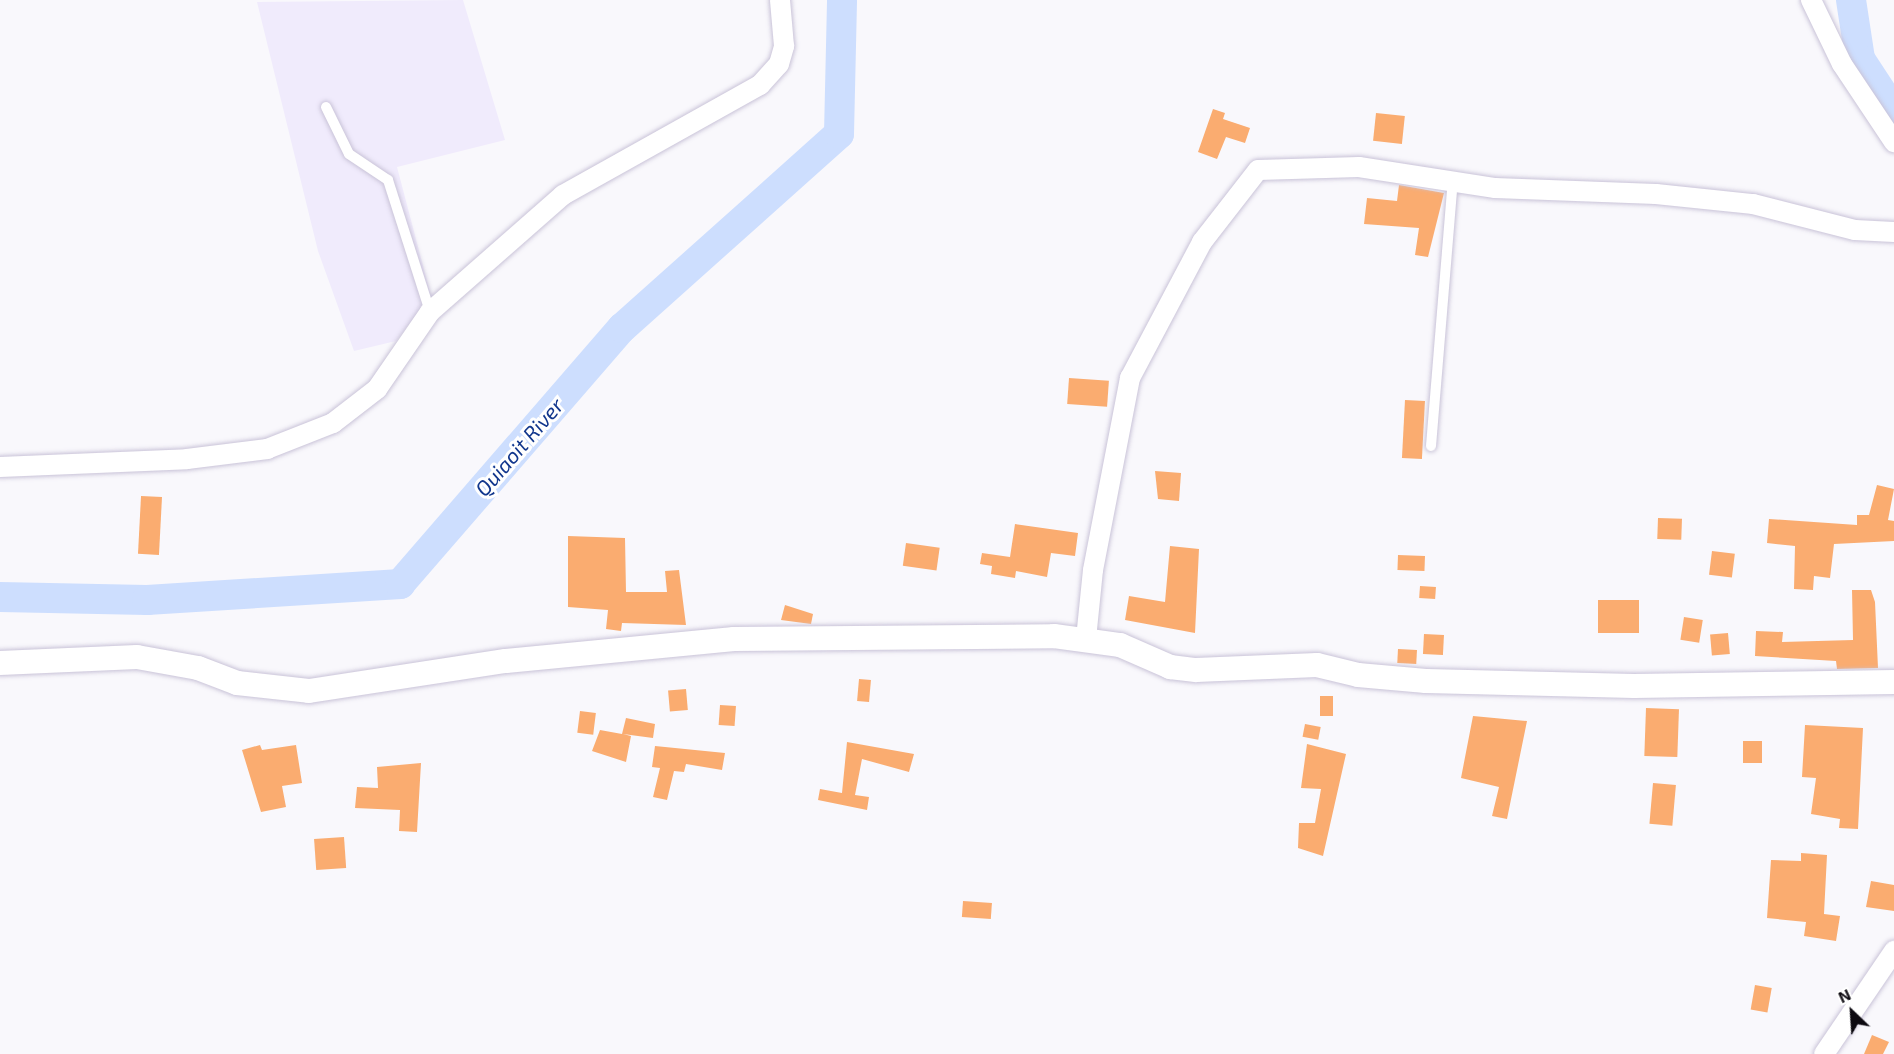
<!DOCTYPE html>
<html>
<head>
<meta charset="utf-8">
<style>
  body { margin:0 }
  #map { position:relative; width:1894px; height:1054px; overflow:hidden; background:#f9f8fc; font-family:"Exo 2",sans-serif }
  div>[style] { position:absolute }
  [style*='--x'] { left:calc(var(--x)*1px); top:calc(var(--y)*1px); width:calc(var(--w)*1px); rotate:calc(var(--a)*1deg) }
  .built>* { inset:0; background:#f0ebfc }
  .river>* { height:30px; margin:-15px; padding:0 15px; transform-origin:15px; border-radius:15px; background:#cddefe }
  .building>* { inset:0; background:#faac70; transform-origin:0 0 }
  .roads { filter:drop-shadow(0 0 2px #c9c3d8) drop-shadow(0 0 2px #c9c3d8) }
  .service>* { height:10px; margin:-5px; padding:0 5px; transform-origin:5px; border-radius:5px; background:#fff }
  .minor>* { height:20px; margin:-10px; padding:0 10px; transform-origin:10px; border-radius:10px; background:#fff }
  .tertiary>* { height:24px; margin:-12px; padding:0 12px; transform-origin:12px; border-radius:12px; background:#fff }
  span { translate:-50% -50%; white-space:nowrap; text-align:center; line-height:1.15; -webkit-text-stroke:6px #fff; paint-order:stroke }
  .water-label { font-size:21px; color:#12378d; font-style:italic }
  .north { position:absolute; left:1822px; top:982px; width:60px; height:60px; -webkit-text-stroke:4px #fff; paint-order:stroke; rotate:335deg; font-size:16px; font-weight:700; line-height:24px; text-align:center; color:#0d0a11 }
  .north::after { content:''; display:block; margin:auto; width:21px; height:27px; background:#0d0a11; clip-path:polygon(50% 0,100% 100%,50% 72%,0 100%) }
</style>
</head>
<body>
<div id="map">
  <div class="built">
    <i style="clip-path:polygon(463px 0,505px 140px,397px 167px,431px 296px,396px 341px,354px 351px,318px 251px,257px 2px)"></i>
  </div>
  <div class="river">
    <i style="--x:1851;--y:0;--w:60;--a:81.3"></i>
    <i style="--x:1860;--y:59;--w:62;--a:56.8"></i>
    <i style="--x:0;--y:597;--w:147;--a:1.2"></i>
    <i style="--x:147;--y:600;--w:254;--a:-3.6"></i>
    <i style="--x:400;--y:584;--w:339;--a:-49.1"></i>
    <i style="--x:622;--y:328;--w:291;--a:-41.8"></i>
    <i style="--x:839;--y:134;--w:134;--a:-88.7"></i>
  </div>
  <div class="building">
    <i style="clip-path:polygon(1213px 109px,1225px 113px,1223px 119px,1250px 128px,1245px 143px,1226px 137px,1217px 159px,1198px 152px)"></i>
    <i style="left:1376px;top:113px;width:29px;height:28px;rotate:6deg"></i>
    <i style="clip-path:polygon(1399px 185px,1444px 193px,1428px 257px,1415px 255px,1419px 228px,1364px 224px,1367px 198px,1397px 201px)"></i>
    <i style="left:1069px;top:378px;width:40px;height:26px;rotate:4deg"></i>
    <i style="left:1405px;top:400px;width:20px;height:58px;rotate:3deg"></i>
    <i style="clip-path:polygon(1155px 471px,1181px 473px,1179px 501px,1158px 499px)"></i>
    <i style="clip-path:polygon(1877px 485px,1894px 489px,1888px 520px,1894px 521px,1894px 541px,1834px 544px,1830px 578px,1814px 576px,1813px 590px,1794px 589px,1795px 546px,1767px 543px,1769px 519px,1857px 525px,1857px 515px,1869px 515px)"></i>
    <i style="left:162px;top:497px;width:58px;height:21px;rotate:93deg"></i>
    <i style="left:1658px;top:518px;width:24px;height:21px;rotate:2deg"></i>
    <i style="clip-path:polygon(1015px 524px,1078px 533px,1075px 556px,1051px 553px,1047px 577px,1016px 571px,1015px 578px,991px 574px,992px 566px,980px 564px,982px 553px,1010px 557px)"></i>
    <i style="clip-path:polygon(568px 536px,625px 538px,626px 592px,667px 592px,665px 571px,679px 570px,686px 625px,622px 623px,621px 631px,606px 629px,608px 610px,568px 607px)"></i>
    <i style="left:906px;top:543px;width:34px;height:23px;rotate:8deg"></i>
    <i style="clip-path:polygon(1170px 546px,1199px 549px,1195px 633px,1125px 620px,1129px 596px,1165px 602px)"></i>
    <i style="left:1712px;top:551px;width:23px;height:24px;rotate:7deg"></i>
    <i style="left:1398px;top:555px;width:27px;height:15px;rotate:2deg"></i>
    <i style="left:1420px;top:586px;width:16px;height:12px;rotate:4deg"></i>
    <i style="clip-path:polygon(1852px 590px,1871px 590px,1875px 602px,1878px 668px,1837px 669px,1836px 661px,1755px 656px,1756px 631px,1783px 632px,1782px 642px,1853px 640px)"></i>
    <i style="left:1639px;top:600px;width:33px;height:41px;rotate:90deg"></i>
    <i style="clip-path:polygon(785px 605px,813px 614px,811px 624px,781px 620px)"></i>
    <i style="left:1684px;top:617px;width:19px;height:23px;rotate:9deg"></i>
    <i style="left:1728px;top:633px;width:21px;height:18px;rotate:85deg"></i>
    <i style="left:1424px;top:634px;width:20px;height:20px;rotate:3deg"></i>
    <i style="left:1398px;top:649px;width:19px;height:14px;rotate:3deg"></i>
    <i style="left:859px;top:679px;width:12px;height:22px;rotate:5deg"></i>
    <i style="left:686px;top:689px;width:21px;height:18px;rotate:85deg"></i>
    <i style="left:1320px;top:696px;width:13px;height:20px"></i>
    <i style="left:720px;top:705px;width:16px;height:20px;rotate:4deg"></i>
    <i style="left:1646px;top:708px;width:33px;height:48px;rotate:2deg"></i>
    <i style="left:580px;top:711px;width:16px;height:22px;rotate:7deg"></i>
    <i style="clip-path:polygon(1473px 716px,1527px 721px,1507px 819px,1492px 816px,1499px 787px,1461px 778px)"></i>
    <i style="clip-path:polygon(626px 718px,655px 724px,653px 738px,623px 734px,631px 736px,626px 762px,592px 751px,600px 730px,622px 734px)"></i>
    <i style="left:1305px;top:724px;width:16px;height:13px;rotate:11deg"></i>
    <i style="clip-path:polygon(1805px 725px,1863px 728px,1858px 829px,1839px 828px,1840px 819px,1811px 814px,1816px 778px,1802px 777px)"></i>
    <i style="left:1743px;top:741px;width:19px;height:22px"></i>
    <i style="clip-path:polygon(847px 742px,914px 754px,909px 772px,862px 759px,855px 795px,869px 797px,867px 810px,818px 800px,820px 789px,842px 793px)"></i>
    <i style="clip-path:polygon(1307px 744px,1346px 754px,1323px 856px,1298px 848px,1299px 823px,1315px 823px,1321px 789px,1301px 788px)"></i>
    <i style="clip-path:polygon(260px 745px,262px 750px,296px 745px,302px 783px,282px 786px,286px 807px,261px 812px,242px 750px)"></i>
    <i style="clip-path:polygon(655px 746px,725px 753px,722px 770px,686px 764px,684px 772px,674px 771px,667px 800px,653px 797px,660px 768px,652px 767px)"></i>
    <i style="clip-path:polygon(421px 763px,417px 832px,399px 831px,400px 810px,355px 808px,357px 787px,378px 788px,377px 767px)"></i>
    <i style="left:1653px;top:783px;width:23px;height:41px;rotate:5deg"></i>
    <i style="left:344px;top:837px;width:31px;height:30px;rotate:86deg"></i>
    <i style="clip-path:polygon(1801px 853px,1827px 855px,1824px 914px,1840px 916px,1836px 941px,1804px 936px,1806px 922px,1767px 918px,1771px 860px,1801px 861px)"></i>
    <i style="clip-path:polygon(1871px 881px,1894px 885px,1894px 911px,1866px 907px)"></i>
    <i style="left:963px;top:901px;width:29px;height:16px;rotate:4deg"></i>
    <i style="left:1755px;top:985px;width:17px;height:25px;rotate:10deg"></i>
    <i style="clip-path:polygon(1872px 1035px,1889px 1042px,1883px 1054px,1864px 1054px)"></i>
  </div>
  <div class="roads">
    <div class="service">
      <i style="--x:326;--y:107;--w:52;--a:63.9"></i>
      <i style="--x:349;--y:154;--w:47;--a:33.7"></i>
      <i style="--x:388;--y:180;--w:139;--a:72.3"></i>
      <i style="--x:1431;--y:446;--w:266;--a:-85.3"></i>
    </div>
    <div class="minor">
      <i style="--x:1811;--y:0;--w:71;--a:64.2"></i>
      <i style="--x:1842;--y:64;--w:94;--a:56.3"></i>
      <i style="--x:0;--y:467;--w:187;--a:-2.4"></i>
      <i style="--x:187;--y:459;--w:81;--a:-7.1"></i>
      <i style="--x:267;--y:449;--w:71;--a:-21.5"></i>
      <i style="--x:333;--y:423;--w:56;--a:-37.7"></i>
      <i style="--x:377;--y:389;--w:93;--a:-55.5"></i>
      <i style="--x:430;--y:312;--w:177;--a:-41.3"></i>
      <i style="--x:563;--y:195;--w:226;--a:-29.2"></i>
      <i style="--x:760;--y:85;--w:28;--a:-48"></i>
      <i style="--x:779;--y:64;--w:19;--a:-74"></i>
      <i style="--x:784;--y:46;--w:46;--a:-95"></i>
      <i style="--x:1086;--y:639;--w:69;--a:-84.2"></i>
      <i style="--x:1093;--y:570;--w:196;--a:-79.1"></i>
      <i style="--x:1130;--y:378;--w:154;--a:-62.1"></i>
      <i style="--x:1202;--y:242;--w:91;--a:-52.1"></i>
      <i style="--x:1258;--y:170;--w:101;--a:-1.7"></i>
      <i style="--x:1359;--y:167;--w:138;--a:8.8"></i>
      <i style="--x:1495;--y:188;--w:161;--a:2.1"></i>
      <i style="--x:1656;--y:194;--w:98;--a:5.9"></i>
      <i style="--x:1753;--y:204;--w:105;--a:14.3"></i>
      <i style="--x:1855;--y:230;--w:39;--a:3"></i>
      <i style="--x:1824;--y:1054;--w:125;--a:-55.8"></i>
    </div>
    <div class="tertiary">
      <i style="--x:0;--y:663;--w:137;--a:-2.5"></i>
      <i style="--x:137;--y:657;--w:62;--a:10.2"></i>
      <i style="--x:198;--y:668;--w:42;--a:21"></i>
      <i style="--x:237;--y:683;--w:72;--a:6.3"></i>
      <i style="--x:309;--y:691;--w:199;--a:-8.7"></i>
      <i style="--x:506;--y:661;--w:229;--a:-5.5"></i>
      <i style="--x:734;--y:639;--w:320;--a:-0.5"></i>
      <i style="--x:1054;--y:636;--w:67;--a:7.8"></i>
      <i style="--x:1120;--y:645;--w:55;--a:23.7"></i>
      <i style="--x:1170;--y:667;--w:26;--a:7"></i>
      <i style="--x:1196;--y:670;--w:121;--a:-2.4"></i>
      <i style="--x:1317;--y:665;--w:42;--a:13.7"></i>
      <i style="--x:1358;--y:675;--w:68;--a:5"></i>
      <i style="--x:1426;--y:681;--w:208;--a:1.4"></i>
      <i style="--x:1634;--y:686;--w:260;--a:-0.9"></i>
    </div>
  </div>
  <div class="water-label">
    <span style="left:519px;top:447px;rotate:-49deg">Quiaoit River</span>
  </div>
  <div class="north">N</div>
</div>
</body>
</html>
